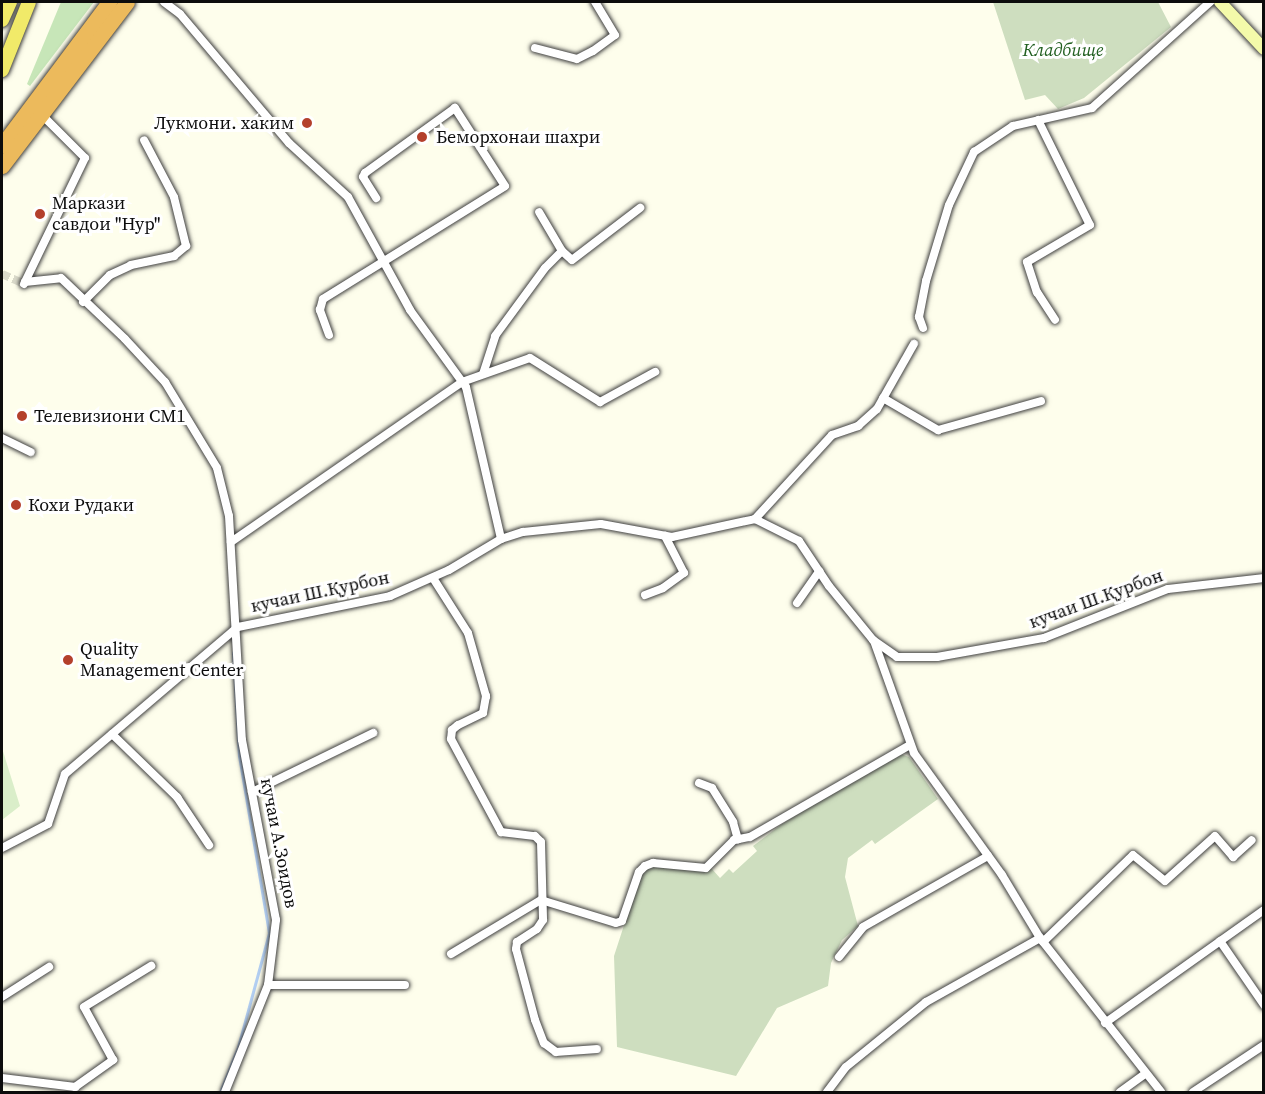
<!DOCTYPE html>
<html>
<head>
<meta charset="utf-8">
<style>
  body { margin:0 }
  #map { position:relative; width:1265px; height:1094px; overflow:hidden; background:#fefeec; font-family:"Source Serif 4",serif }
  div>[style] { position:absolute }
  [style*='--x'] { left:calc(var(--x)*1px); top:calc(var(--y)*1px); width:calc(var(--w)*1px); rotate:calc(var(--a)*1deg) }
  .green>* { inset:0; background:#c7e6b8 }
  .cemetery>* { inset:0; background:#cedebf }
  .pitch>* { inset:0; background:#daeec9 }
  .stream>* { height:3px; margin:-1.5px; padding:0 1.5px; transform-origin:1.5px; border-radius:1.5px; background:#b3cff2 }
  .street-tunnel>* { height:8px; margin-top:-4px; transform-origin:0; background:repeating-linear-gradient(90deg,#dadaca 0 8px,transparent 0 12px) }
  .roads { filter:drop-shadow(0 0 2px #3f3f3f) drop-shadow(0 0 2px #3f3f3f) }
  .street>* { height:8px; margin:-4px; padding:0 4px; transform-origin:4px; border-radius:4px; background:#fff }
  .secondary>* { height:12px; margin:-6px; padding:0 6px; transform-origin:6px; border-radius:6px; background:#f4faaa }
  .primary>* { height:14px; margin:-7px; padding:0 7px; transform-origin:7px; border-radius:7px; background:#f1ea69 }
  .highway>* { height:15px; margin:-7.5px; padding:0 7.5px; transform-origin:7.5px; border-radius:7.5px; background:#ecba5c }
  .dots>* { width:16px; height:16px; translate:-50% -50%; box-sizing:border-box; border:3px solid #fff; border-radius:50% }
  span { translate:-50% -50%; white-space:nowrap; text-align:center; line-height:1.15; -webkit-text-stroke:6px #fff; paint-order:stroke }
  .park-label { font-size:18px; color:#215f20; font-style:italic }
  .poi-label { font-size:18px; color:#0c0c0c }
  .right { translate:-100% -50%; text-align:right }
  .left { translate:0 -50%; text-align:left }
  .street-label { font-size:18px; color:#0c0c0c }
  .frame { position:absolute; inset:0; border:3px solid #0c0c0c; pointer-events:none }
</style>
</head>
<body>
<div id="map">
  <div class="green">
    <i style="clip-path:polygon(61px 2px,94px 2px,30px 86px,27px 84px)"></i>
  </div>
  <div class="cemetery">
    <i style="clip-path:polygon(993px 2px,1158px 2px,1171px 27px,1084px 98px,1058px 109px,1045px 95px,1025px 100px)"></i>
    <i style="clip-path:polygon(898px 753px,909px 757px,938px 799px,875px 844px,872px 840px,848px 858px,845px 877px,858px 926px,842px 940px,831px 963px,828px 986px,777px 1008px,736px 1076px,617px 1047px,614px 956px,641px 873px,651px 865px,712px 869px,720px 878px,729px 869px,733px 873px,757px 851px,753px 846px,782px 824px)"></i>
  </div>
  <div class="pitch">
    <i style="clip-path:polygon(2px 748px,20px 806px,2px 820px)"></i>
  </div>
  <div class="stream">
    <i style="--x:220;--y:1092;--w:48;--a:-68.2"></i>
    <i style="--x:238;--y:1047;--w:118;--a:-74.8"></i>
    <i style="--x:269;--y:933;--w:180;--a:-99.6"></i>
    <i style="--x:239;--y:756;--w:104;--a:-93.3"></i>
  </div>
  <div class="street-tunnel">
    <i style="--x:2;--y:274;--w:24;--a:24"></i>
  </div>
  <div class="roads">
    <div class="street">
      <i style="--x:164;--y:2;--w:20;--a:37"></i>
      <i style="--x:180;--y:14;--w:169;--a:49.8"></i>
      <i style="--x:289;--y:143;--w:80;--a:42.5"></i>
      <i style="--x:348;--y:197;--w:129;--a:61.2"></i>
      <i style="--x:410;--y:310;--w:95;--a:54"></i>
      <i style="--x:466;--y:387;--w:156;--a:77"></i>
      <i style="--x:535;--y:48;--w:43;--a:14.7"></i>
      <i style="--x:577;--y:59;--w:18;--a:-27"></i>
      <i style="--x:593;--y:51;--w:27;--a:-36"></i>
      <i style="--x:615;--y:35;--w:39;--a:-121"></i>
      <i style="--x:1038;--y:120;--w:117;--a:63.7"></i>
      <i style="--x:1090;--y:225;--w:73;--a:149.6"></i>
      <i style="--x:1027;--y:262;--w:32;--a:72"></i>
      <i style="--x:1037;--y:292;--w:33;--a:57"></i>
      <i style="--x:562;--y:251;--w:13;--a:42"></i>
      <i style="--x:572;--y:260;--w:86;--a:-37.4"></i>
      <i style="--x:25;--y:282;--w:36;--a:-6"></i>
      <i style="--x:61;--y:278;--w:88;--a:43.6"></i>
      <i style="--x:125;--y:339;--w:59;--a:47.1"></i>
      <i style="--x:165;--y:382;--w:100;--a:58.8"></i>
      <i style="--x:217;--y:468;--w:49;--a:76"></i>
      <i style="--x:229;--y:516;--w:224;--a:86.7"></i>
      <i style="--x:242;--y:740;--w:183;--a:79.3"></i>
      <i style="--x:276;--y:920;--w:65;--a:97"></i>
      <i style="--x:268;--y:985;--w:115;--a:111.9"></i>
      <i style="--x:24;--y:284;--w:140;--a:-64.2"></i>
      <i style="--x:85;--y:158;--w:61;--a:-135"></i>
      <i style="--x:83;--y:302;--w:38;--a:-45"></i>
      <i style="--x:110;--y:275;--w:23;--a:-25"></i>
      <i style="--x:131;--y:265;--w:44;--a:-11.8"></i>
      <i style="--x:174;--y:256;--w:16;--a:-40"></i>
      <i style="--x:186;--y:246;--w:50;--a:-103.8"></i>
      <i style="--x:174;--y:197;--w:64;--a:-117.8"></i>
      <i style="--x:923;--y:328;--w:12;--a:-110"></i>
      <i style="--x:919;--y:317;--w:37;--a:-79"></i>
      <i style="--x:926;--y:281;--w:79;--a:-73.2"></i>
      <i style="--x:949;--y:205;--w:59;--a:-64.7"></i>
      <i style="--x:974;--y:152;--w:47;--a:-33.7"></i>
      <i style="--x:1013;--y:126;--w:81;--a:-12.8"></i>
      <i style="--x:1092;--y:108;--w:159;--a:-41.9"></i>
      <i style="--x:329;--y:335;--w:27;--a:-110"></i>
      <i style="--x:320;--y:310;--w:11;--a:-75"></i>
      <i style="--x:323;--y:299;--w:214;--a:-31.8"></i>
      <i style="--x:505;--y:186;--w:93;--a:-122.7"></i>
      <i style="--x:455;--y:108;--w:111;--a:144.2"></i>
      <i style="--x:365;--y:173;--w:4;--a:117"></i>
      <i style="--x:363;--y:177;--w:25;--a:58"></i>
      <i style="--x:483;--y:374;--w:40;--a:-72"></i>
      <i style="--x:495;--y:336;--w:84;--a:-53.7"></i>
      <i style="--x:545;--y:268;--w:24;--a:-45"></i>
      <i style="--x:562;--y:251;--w:45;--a:-120.5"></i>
      <i style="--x:883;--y:398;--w:64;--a:30.2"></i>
      <i style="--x:938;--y:430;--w:107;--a:-15.7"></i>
      <i style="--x:2;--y:438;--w:32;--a:26"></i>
      <i style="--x:755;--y:519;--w:114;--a:-47.5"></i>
      <i style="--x:832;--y:435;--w:28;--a:-19"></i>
      <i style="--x:858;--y:426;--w:25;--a:-42"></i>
      <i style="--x:877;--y:409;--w:75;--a:-60.4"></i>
      <i style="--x:231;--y:542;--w:281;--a:-34.7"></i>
      <i style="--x:462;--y:382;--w:72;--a:-19.4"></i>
      <i style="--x:530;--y:358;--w:83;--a:32.2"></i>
      <i style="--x:600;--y:402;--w:63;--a:-28.6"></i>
      <i style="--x:433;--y:578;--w:65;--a:57.5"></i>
      <i style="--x:468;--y:633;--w:66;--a:74.1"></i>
      <i style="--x:486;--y:696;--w:17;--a:100"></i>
      <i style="--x:483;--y:713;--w:28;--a:154"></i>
      <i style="--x:458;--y:725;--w:8;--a:140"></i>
      <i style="--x:452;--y:730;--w:9;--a:96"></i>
      <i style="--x:451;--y:739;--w:106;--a:61.7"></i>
      <i style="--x:501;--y:832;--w:34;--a:7"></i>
      <i style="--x:535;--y:836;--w:8;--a:45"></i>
      <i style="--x:541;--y:842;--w:78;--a:88.5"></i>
      <i style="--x:543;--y:920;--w:11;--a:124"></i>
      <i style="--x:537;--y:929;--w:24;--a:147"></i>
      <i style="--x:517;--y:942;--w:7;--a:98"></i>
      <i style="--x:516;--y:949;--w:73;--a:75"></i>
      <i style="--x:535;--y:1020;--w:25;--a:69"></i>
      <i style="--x:544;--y:1043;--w:15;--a:37"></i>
      <i style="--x:556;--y:1052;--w:41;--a:-4.2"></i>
      <i style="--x:645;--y:595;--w:19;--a:-21"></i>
      <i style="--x:663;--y:588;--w:26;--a:-36"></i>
      <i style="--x:684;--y:573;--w:42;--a:-117.2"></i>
      <i style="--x:797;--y:603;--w:39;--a:-55"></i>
      <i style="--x:874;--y:641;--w:119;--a:70.3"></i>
      <i style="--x:914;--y:753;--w:150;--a:54.2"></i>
      <i style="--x:1002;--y:875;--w:74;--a:58.9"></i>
      <i style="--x:1040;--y:938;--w:196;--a:51.8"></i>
      <i style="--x:112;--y:734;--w:91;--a:44.1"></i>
      <i style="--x:177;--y:797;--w:58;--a:56.3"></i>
      <i style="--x:699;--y:783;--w:14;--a:21"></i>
      <i style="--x:712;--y:788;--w:40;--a:58"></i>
      <i style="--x:733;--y:822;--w:18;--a:74"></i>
      <i style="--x:252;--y:792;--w:135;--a:-26"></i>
      <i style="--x:2;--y:848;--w:52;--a:-27.6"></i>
      <i style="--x:48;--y:824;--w:53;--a:-71.2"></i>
      <i style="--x:65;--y:774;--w:227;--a:-40.4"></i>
      <i style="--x:238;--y:627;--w:155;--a:-11.5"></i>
      <i style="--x:390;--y:596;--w:64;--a:-23.8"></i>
      <i style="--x:449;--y:570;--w:61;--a:-30.8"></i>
      <i style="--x:501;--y:539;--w:23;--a:-18"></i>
      <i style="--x:523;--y:532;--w:78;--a:-5.9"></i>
      <i style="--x:601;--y:524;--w:72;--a:10.4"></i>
      <i style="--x:672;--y:537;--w:85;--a:-12.2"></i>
      <i style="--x:755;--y:519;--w:49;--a:26.6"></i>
      <i style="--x:799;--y:541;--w:54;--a:56.3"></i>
      <i style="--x:829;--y:586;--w:70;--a:50.8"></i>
      <i style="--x:873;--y:640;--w:29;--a:35"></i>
      <i style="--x:897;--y:657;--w:40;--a:0"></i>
      <i style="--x:937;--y:657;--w:109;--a:-10.1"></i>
      <i style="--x:1044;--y:638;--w:133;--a:-21.6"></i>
      <i style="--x:1168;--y:589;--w:97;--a:-6.5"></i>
      <i style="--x:1220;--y:941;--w:78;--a:55.5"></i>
      <i style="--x:1043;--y:942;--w:125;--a:-44"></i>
      <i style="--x:1133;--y:855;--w:41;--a:39.1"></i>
      <i style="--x:1165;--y:881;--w:67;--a:-42"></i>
      <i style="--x:1215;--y:836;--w:28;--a:49"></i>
      <i style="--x:1233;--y:857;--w:25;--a:-42"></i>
      <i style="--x:451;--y:954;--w:105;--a:-31"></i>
      <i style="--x:541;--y:900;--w:78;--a:17"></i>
      <i style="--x:616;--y:923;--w:6;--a:-18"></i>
      <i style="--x:622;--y:921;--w:52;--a:-70.9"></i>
      <i style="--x:639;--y:872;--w:8;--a:-45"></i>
      <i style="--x:645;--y:866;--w:9;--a:-21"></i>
      <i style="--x:653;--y:863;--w:53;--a:5.4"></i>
      <i style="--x:706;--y:868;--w:40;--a:-45"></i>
      <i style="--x:734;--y:840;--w:16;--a:-11"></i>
      <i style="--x:750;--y:837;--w:185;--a:-29.9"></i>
      <i style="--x:839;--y:957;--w:38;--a:-51"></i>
      <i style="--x:863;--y:927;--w:144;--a:-29.6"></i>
      <i style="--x:268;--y:985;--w:137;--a:0"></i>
      <i style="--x:2;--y:997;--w:56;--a:-32.6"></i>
      <i style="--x:1105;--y:1023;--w:195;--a:-35.4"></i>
      <i style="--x:2;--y:1078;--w:74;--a:7"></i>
      <i style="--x:75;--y:1087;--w:47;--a:-35.4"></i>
      <i style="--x:113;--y:1060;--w:60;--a:-118.7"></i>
      <i style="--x:84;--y:1007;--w:79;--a:-31.5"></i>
      <i style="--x:827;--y:1092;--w:31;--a:-53"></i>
      <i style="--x:846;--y:1067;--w:103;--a:-39.1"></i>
      <i style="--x:926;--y:1002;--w:131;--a:-29.3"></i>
      <i style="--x:1120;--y:1092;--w:29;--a:-36"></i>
      <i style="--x:1193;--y:1092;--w:85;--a:-33.5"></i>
    </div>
    <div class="secondary">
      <i style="--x:1220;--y:2;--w:64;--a:46.9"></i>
    </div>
    <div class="primary">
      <i style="--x:2;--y:20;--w:20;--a:-66"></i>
      <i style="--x:2;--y:70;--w:73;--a:-68.3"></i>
    </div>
    <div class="highway">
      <i style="--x:2;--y:145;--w:179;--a:-53.2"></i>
      <i style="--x:2;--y:166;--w:206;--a:-52.7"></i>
    </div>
  </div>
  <div class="dots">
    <i style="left:307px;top:123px;background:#b4402c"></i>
    <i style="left:422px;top:137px;background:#b4402c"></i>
    <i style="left:40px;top:214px;background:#b4402c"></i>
    <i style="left:22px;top:416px;background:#b4402c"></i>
    <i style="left:16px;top:505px;background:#b4402c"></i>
    <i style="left:68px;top:660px;background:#b4402c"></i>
  </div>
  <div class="park-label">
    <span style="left:1063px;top:50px">Кладбище</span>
  </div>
  <div class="poi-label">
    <span class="right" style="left:294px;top:123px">Лукмони. хаким</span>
    <span class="left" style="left:436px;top:137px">Беморхонаи шахри</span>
    <span class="left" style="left:52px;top:214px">Маркази<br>савдои "Нур"</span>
    <span class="left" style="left:34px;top:416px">Телевизиони СМ1</span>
    <span class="left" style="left:28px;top:505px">Кохи Рудаки</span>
    <span class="left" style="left:80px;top:660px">Quality<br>Management Center</span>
  </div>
  <div class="street-label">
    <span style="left:320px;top:592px;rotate:-12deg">кучаи Ш.Қурбон</span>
    <span style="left:1096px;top:599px;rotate:-20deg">кучаи Ш.Қурбон</span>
    <span style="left:279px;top:843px;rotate:79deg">кучаи А.Зоидов</span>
  </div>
  <div class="frame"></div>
</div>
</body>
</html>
